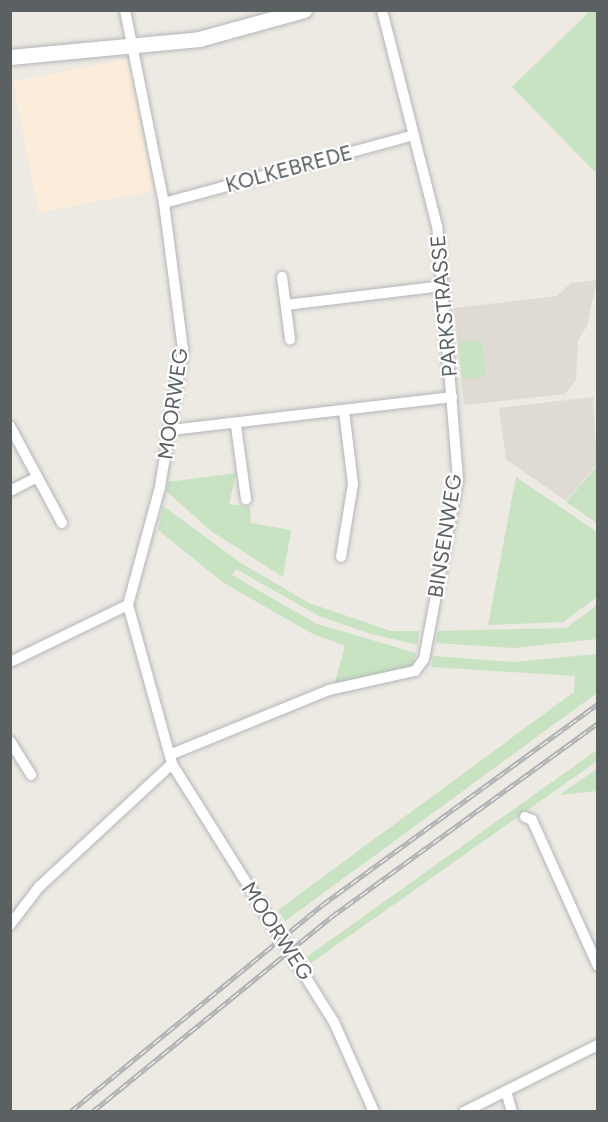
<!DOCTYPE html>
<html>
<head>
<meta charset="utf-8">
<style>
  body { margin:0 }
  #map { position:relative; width:608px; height:1122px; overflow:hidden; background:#ede9e3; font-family:Figtree,sans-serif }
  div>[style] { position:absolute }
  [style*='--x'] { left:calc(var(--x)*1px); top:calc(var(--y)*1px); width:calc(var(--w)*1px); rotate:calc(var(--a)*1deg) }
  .commercial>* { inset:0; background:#fbedda; transform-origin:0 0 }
  .education>* { inset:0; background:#e0dad4 }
  .green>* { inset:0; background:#c7e3c1; transform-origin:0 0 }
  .roads { filter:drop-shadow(0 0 2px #b3b6b9) drop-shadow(0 0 2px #b3b6b9) }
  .minor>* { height:10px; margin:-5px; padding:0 5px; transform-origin:5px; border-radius:5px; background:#fff }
  .secondary>* { height:15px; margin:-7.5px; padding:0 7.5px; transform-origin:7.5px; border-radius:7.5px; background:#fff }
  .rail>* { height:5px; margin-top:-2.5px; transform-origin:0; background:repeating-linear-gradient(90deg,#fff 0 9px,#b1b2b3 0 18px); box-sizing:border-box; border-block:2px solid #b1b2b3 }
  span { translate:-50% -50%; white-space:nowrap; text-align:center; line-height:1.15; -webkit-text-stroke:4.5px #fff; paint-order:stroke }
  .street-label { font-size:21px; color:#5b6063 }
  .frame { position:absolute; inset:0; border:12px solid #5b6063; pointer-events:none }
</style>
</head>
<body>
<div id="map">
  <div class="commercial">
    <i style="left:128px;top:59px;width:134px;height:117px;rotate:79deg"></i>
  </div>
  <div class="education">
    <i style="clip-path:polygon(597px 280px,587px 326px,578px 340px,576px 380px,565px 394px,464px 405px,454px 308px,557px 296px,571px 283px)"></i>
    <i style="clip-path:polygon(593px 397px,597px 464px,566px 501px,506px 459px,499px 408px)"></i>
  </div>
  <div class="green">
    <i style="clip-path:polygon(591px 10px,598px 11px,597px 174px,512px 87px)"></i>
    <i style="left:482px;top:340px;width:37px;height:24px;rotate:84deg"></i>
    <i style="clip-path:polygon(597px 466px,597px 523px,566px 502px)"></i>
    <i style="clip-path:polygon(236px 473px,229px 504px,250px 507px,251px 523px,291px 530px,283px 577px,211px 531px,166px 491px,168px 482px)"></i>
    <i style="clip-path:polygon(516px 477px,597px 532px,597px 597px,563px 622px,488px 625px)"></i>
    <i style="clip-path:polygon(163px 506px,241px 563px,309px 603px,391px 631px,419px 631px,418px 645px,368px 633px,319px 616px,236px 569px,232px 575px,317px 624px,416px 653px,413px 667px,334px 686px,345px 646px,313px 634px,224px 583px,158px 530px)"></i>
    <i style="clip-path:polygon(597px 605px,597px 639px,513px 648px,436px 643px,438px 631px,566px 628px)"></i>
    <i style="clip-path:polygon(597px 654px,597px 693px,285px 921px,278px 910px,574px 692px,575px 676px,432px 667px,433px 656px,514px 662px)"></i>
    <i style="clip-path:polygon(597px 750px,597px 761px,311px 963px,307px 957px)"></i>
    <i style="clip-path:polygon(597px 769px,597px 791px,559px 795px)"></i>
  </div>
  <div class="roads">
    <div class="minor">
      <i style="--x:125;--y:10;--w:197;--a:78.6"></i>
      <i style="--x:164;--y:203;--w:147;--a:82.6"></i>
      <i style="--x:183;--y:349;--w:140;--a:99.5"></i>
      <i style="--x:160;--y:487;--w:122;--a:105.2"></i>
      <i style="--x:164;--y:203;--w:259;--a:-15.2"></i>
      <i style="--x:282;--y:277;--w:63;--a:82.6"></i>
      <i style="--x:286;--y:305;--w:157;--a:-6.9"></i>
      <i style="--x:10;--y:426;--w:110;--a:61.8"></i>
      <i style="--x:236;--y:426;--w:74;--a:82.2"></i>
      <i style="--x:172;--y:430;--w:282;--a:-6.7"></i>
      <i style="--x:10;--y:491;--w:29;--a:-27"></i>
      <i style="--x:341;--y:557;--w:74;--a:-80.7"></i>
      <i style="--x:353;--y:484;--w:74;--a:-97"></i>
      <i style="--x:128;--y:605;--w:165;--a:74.5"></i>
      <i style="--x:172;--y:764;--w:305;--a:57.9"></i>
      <i style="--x:334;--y:1022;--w:98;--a:66"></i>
      <i style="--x:10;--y:662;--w:131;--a:-25.8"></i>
      <i style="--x:10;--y:741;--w:40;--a:58"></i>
      <i style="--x:172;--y:754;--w:170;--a:-22.2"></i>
      <i style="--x:329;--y:690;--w:88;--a:-12.5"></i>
      <i style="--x:415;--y:671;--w:15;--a:-53"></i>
      <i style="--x:424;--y:659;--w:183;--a:-79.3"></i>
      <i style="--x:458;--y:479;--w:254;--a:-94.7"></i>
      <i style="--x:437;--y:226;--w:223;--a:-104.3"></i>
      <i style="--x:525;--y:817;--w:8;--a:23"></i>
      <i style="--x:532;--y:820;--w:160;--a:65.7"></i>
      <i style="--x:10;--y:925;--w:48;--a:-52.7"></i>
      <i style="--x:39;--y:887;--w:181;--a:-42.8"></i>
      <i style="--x:506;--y:1091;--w:22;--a:74"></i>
      <i style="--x:464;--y:1112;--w:150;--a:-26.6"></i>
    </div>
    <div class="secondary">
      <i style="--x:10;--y:57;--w:190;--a:-5.4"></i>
      <i style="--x:199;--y:39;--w:109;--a:-15.4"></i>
    </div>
  </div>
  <div class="rail">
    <i style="--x:70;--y:1112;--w:326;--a:-39.4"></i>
    <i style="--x:322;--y:905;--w:341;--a:-36.1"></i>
    <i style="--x:92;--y:1112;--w:308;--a:-39.2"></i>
    <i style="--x:331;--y:917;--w:330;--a:-36"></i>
  </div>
  <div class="street-label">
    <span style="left:289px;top:169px;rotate:-15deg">KOLKEBREDE</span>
    <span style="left:444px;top:306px;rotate:-95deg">PARKSTRASSE</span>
    <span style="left:173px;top:404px;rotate:-82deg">MOORWEG</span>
    <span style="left:445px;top:536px;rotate:-81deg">BINSENWEG</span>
    <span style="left:277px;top:931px;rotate:57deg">MOORWEG</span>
  </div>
  <div class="frame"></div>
</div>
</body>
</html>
